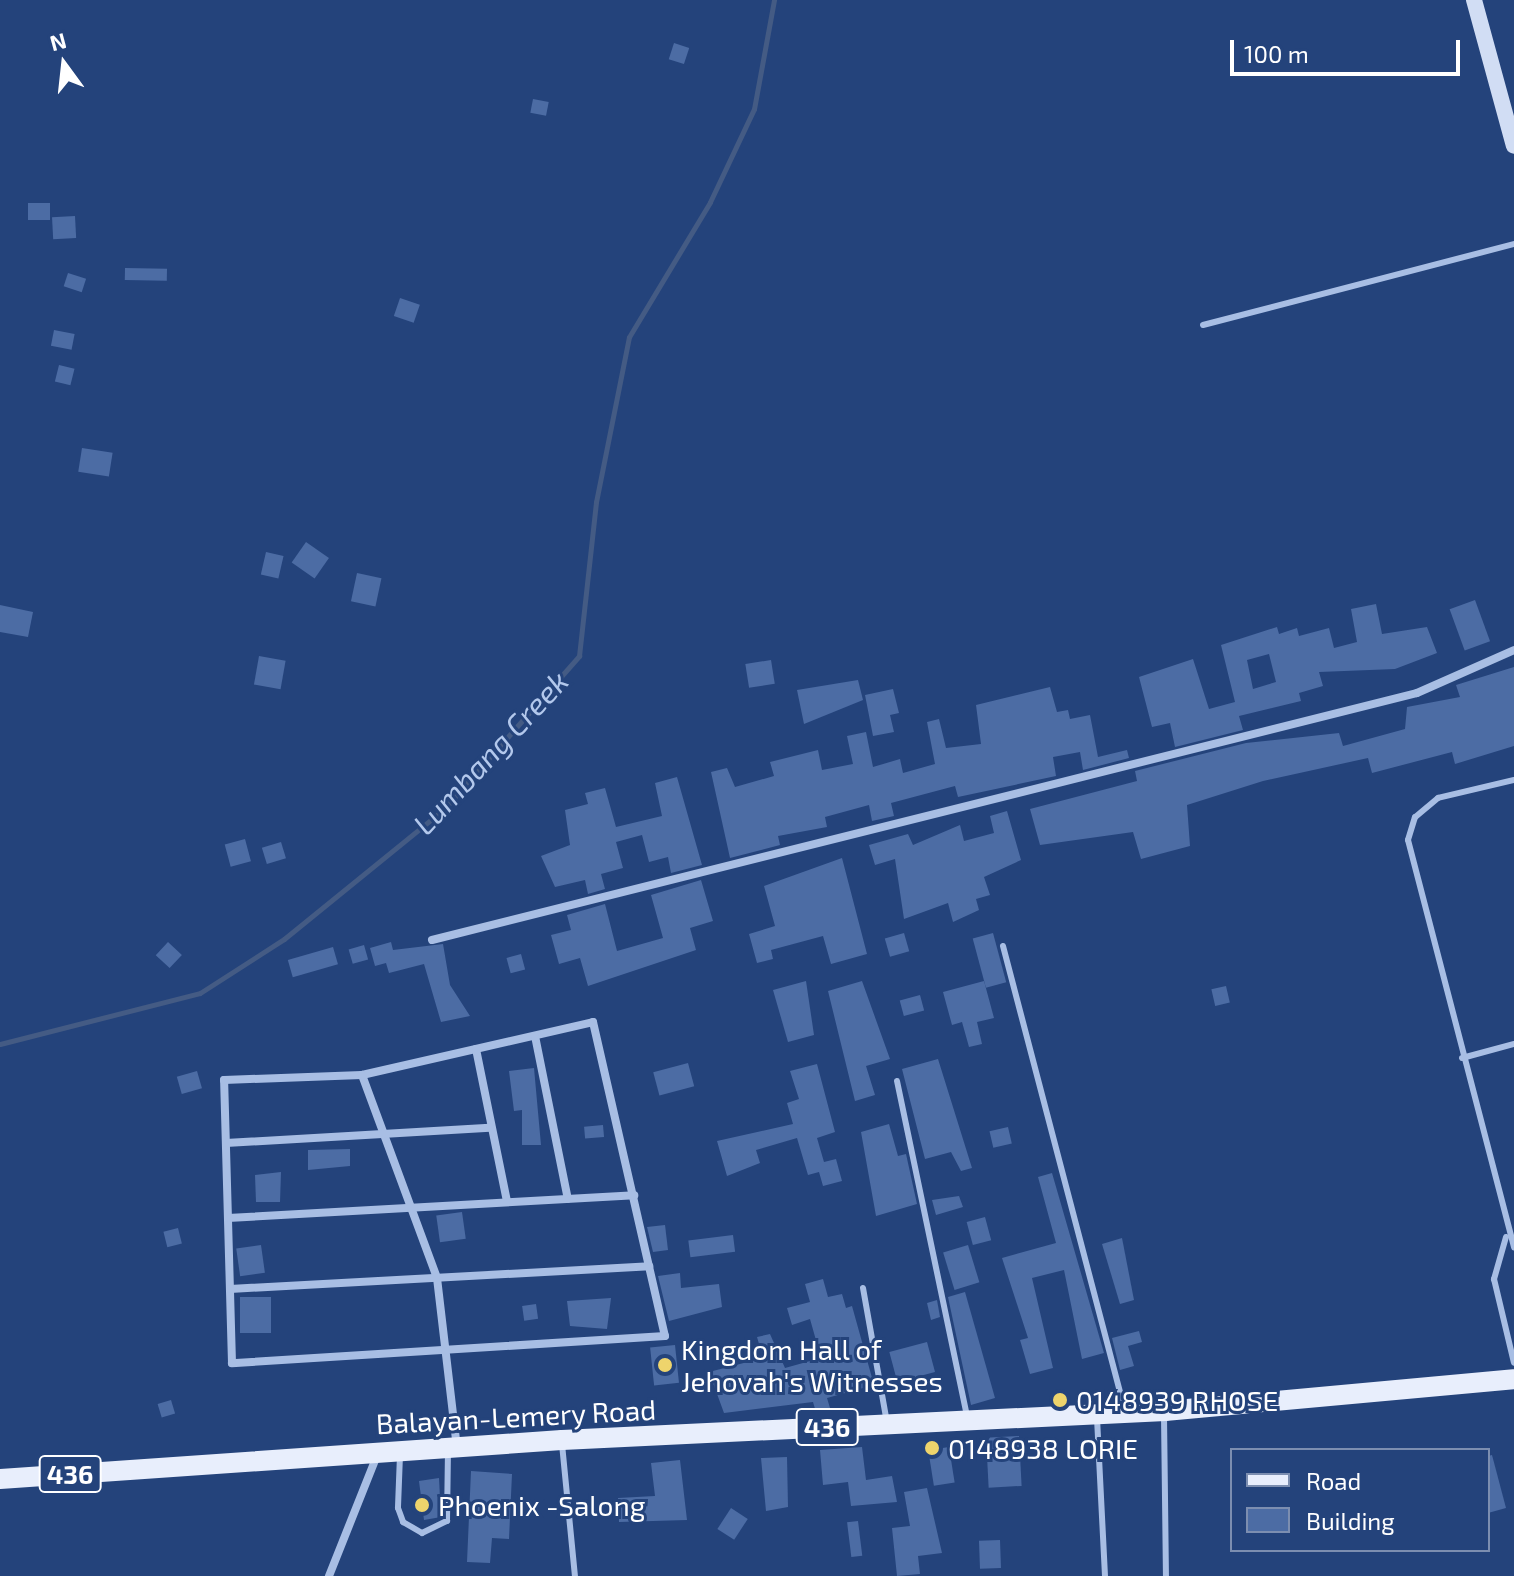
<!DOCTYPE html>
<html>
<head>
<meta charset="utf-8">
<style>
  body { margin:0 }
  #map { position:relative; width:1514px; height:1576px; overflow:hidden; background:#24437b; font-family:"Exo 2",sans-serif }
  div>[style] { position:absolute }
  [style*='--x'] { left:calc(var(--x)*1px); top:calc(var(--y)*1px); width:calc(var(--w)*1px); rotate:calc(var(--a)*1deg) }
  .stream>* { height:5px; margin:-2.5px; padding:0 2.5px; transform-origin:2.5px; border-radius:2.5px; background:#445b84 }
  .building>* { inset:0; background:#4c6ca4; transform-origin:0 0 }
  .lane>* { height:6px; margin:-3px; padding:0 3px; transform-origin:3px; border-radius:3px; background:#a8bee4 }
  .street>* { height:8px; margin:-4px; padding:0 4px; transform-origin:4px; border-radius:4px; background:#a8bee4 }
  .secondary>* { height:16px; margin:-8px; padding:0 8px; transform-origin:8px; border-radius:8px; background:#d1ddf4 }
  .primary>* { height:20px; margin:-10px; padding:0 10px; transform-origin:10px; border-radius:10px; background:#e8eefc }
  .dots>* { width:22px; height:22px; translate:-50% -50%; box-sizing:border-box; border:4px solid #24437b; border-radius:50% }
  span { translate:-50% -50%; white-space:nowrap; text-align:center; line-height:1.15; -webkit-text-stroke:6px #24437b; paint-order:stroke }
  .shield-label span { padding:2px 6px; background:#24437b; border:2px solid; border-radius:6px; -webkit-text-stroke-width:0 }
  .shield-label { font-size:26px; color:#fff; font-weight:700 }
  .poi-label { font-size:28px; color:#fff }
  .left { translate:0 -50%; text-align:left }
  .street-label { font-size:28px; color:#fff }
  .water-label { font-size:30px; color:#b3c8ec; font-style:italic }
  .legend { position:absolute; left:1230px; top:1448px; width:260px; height:104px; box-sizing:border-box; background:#24437b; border:2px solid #7c8eb0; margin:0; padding:10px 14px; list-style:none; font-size:24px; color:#fff }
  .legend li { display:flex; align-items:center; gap:16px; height:40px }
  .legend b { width:40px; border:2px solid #7c8eb0 }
  .north { position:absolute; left:24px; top:24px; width:80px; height:80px; -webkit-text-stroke:6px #24437b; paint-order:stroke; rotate:345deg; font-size:22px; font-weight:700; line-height:32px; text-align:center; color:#fff }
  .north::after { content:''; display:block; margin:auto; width:28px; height:36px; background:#fff; clip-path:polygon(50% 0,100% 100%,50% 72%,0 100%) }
  .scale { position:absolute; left:1230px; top:40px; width:230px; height:36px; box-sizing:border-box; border:4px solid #fff; border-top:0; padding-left:10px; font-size:24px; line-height:28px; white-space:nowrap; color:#fff; -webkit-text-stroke:6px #24437b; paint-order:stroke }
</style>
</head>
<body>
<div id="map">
  <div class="stream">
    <i style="--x:0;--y:1044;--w:206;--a:-14.3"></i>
    <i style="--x:200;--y:993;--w:100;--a:-32.7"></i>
    <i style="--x:284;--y:939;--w:208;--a:-39.1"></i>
    <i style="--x:445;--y:808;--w:203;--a:-48.6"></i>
    <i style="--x:579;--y:656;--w:155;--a:-83.7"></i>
    <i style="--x:596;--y:502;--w:168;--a:-78.7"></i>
    <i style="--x:629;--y:337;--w:157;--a:-59"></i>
    <i style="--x:710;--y:202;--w:103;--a:-64.7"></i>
    <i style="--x:754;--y:109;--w:111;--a:-79.6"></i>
  </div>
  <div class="building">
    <i style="left:674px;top:43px;width:16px;height:17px;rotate:18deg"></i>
    <i style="left:533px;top:99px;width:16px;height:14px;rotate:11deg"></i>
    <i style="left:50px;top:203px;width:17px;height:22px;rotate:90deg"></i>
    <i style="left:75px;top:216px;width:22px;height:23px;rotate:87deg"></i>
    <i style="left:125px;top:268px;width:42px;height:12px;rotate:1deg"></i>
    <i style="left:68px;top:273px;width:19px;height:14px;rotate:18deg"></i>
    <i style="left:400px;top:298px;width:21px;height:19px;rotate:19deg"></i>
    <i style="left:54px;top:330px;width:21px;height:16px;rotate:11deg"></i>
    <i style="left:59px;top:365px;width:16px;height:17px;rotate:14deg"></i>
    <i style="left:82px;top:448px;width:31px;height:24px;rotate:9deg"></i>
    <i style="left:306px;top:542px;width:28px;height:25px;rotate:35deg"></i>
    <i style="left:266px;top:552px;width:18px;height:23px;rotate:13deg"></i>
    <i style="left:357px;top:573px;width:25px;height:29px;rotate:12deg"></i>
    <i style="left:1475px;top:600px;width:44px;height:27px;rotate:70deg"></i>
    <i style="clip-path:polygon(evenodd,1376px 604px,1382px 634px,1427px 627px,1437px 653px,1395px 669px,1319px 672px,1323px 686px,1299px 693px,1301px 701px,1239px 716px,1243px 730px,1175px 747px,1170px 723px,1152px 727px,1139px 677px,1193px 659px,1209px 709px,1235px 702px,1221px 645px,1277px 627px,1279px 634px,1297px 628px,1299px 636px,1329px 628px,1334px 648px,1357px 642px,1351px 609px,1376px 604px,1269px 654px,1276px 682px,1253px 689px,1247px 660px,1269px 654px)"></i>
    <i style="clip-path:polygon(0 605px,33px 612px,28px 637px,0 632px)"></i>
    <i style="left:259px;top:656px;width:27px;height:29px;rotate:10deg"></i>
    <i style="left:771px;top:660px;width:24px;height:26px;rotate:81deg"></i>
    <i style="clip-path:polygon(1514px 667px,1514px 746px,1455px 764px,1452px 752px,1372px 773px,1368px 758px,1263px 781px,1187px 805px,1190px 846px,1141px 859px,1133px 832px,1040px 845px,1030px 809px,1137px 781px,1135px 771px,1246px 743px,1339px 733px,1343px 746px,1405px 729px,1407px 707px,1460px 697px,1456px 685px)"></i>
    <i style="clip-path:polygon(858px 680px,863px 700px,804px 724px,797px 690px)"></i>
    <i style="clip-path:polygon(1050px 687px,1057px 712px,1068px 710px,1070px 719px,1090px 715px,1098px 757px,1127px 750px,1129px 758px,1083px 770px,1080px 752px,1053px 757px,1056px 776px,958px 797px,955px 786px,891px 803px,894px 816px,872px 821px,869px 805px,825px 817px,827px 827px,778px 836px,780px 845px,730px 858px,711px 772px,727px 768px,735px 787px,774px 776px,770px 762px,818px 750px,822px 770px,853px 764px,847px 736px,866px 732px,873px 767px,900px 759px,903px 773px,935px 764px,927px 722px,939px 719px,946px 748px,981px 744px,976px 705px)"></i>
    <i style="clip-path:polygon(893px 689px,899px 713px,890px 715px,894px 732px,873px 736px,865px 695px)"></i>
    <i style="clip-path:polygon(677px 777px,702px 865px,671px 873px,668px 857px,649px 862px,642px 835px,616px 842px,623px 868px,601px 874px,605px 889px,588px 894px,585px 880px,555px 887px,541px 856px,570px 845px,565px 810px,588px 804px,585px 793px,605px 788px,616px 827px,662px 816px,655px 783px)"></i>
    <i style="clip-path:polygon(1007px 811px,1021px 860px,984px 877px,990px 895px,976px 899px,979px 910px,953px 922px,948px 903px,904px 919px,895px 859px,875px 865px,869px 845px,908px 834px,913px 845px,960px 825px,964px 841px,994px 833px,990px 816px)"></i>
    <i style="left:245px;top:839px;width:23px;height:21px;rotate:75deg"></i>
    <i style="left:281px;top:842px;width:17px;height:20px;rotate:73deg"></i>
    <i style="clip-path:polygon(842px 858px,867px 954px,831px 964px,823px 936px,771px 950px,773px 959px,757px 963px,749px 934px,775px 926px,764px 886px)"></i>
    <i style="clip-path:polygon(701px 880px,713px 921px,690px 928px,696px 950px,588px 986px,580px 958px,559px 964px,551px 935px,571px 930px,567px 915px,605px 904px,617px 951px,663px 938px,651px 895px)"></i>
    <i style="left:904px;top:933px;width:19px;height:20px;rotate:74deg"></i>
    <i style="left:993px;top:933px;width:51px;height:21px;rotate:75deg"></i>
    <i style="left:168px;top:942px;width:19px;height:18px;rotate:43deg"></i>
    <i style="clip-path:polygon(391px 942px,393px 950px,443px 944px,450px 985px,470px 1016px,441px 1022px,424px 964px,389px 973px,386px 963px,375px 966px,370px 948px)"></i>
    <i style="left:364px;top:945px;width:15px;height:16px;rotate:74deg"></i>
    <i style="left:333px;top:947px;width:18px;height:47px;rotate:74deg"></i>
    <i style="left:521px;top:954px;width:16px;height:15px;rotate:75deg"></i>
    <i style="clip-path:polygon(806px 981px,814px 1035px,788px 1042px,773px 990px)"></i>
    <i style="clip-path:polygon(862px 981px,890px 1059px,866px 1066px,875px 1095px,855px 1101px,828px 991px)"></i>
    <i style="clip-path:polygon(984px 981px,994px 1018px,977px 1022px,982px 1044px,969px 1047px,962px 1022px,952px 1025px,943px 992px)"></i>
    <i style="left:1226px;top:986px;width:17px;height:15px;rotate:77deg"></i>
    <i style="left:920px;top:995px;width:16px;height:21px;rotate:75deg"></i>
    <i style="clip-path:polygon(938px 1059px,972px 1168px,961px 1171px,951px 1152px,925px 1159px,902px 1069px)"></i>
    <i style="left:688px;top:1063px;width:24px;height:36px;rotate:75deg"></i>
    <i style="clip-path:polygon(817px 1064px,835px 1132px,817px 1138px,824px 1162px,836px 1159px,842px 1181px,823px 1186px,819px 1172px,808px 1175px,797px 1138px,756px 1150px,760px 1163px,727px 1176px,717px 1141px,793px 1124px,787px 1103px,799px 1099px,790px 1071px)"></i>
    <i style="clip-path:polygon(534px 1068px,541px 1145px,522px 1145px,522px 1110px,514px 1111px,509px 1071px)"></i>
    <i style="left:197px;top:1071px;width:18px;height:21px;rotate:74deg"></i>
    <i style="clip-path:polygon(889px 1124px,898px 1156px,906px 1154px,917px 1204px,876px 1216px,861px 1132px)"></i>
    <i style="left:603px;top:1125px;width:12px;height:19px;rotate:85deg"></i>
    <i style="left:1008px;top:1127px;width:17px;height:19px;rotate:77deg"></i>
    <i style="clip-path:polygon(350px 1149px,350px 1166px,308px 1170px,308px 1150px)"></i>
    <i style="clip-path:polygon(281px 1172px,280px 1202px,256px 1202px,255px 1175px)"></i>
    <i style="clip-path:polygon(1052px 1173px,1104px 1353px,1082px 1359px,1064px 1270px,1032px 1278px,1053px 1368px,1030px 1374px,1020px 1340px,1028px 1338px,1002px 1258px,1056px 1243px,1038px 1177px)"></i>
    <i style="clip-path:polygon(959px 1196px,963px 1207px,936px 1215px,932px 1200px)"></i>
    <i style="left:462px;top:1212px;width:27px;height:26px;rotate:82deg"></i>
    <i style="left:985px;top:1217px;width:24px;height:19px;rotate:75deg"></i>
    <i style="clip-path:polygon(665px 1225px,668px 1250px,653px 1252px,647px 1227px)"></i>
    <i style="left:178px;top:1228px;width:16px;height:15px;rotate:76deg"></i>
    <i style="left:733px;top:1235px;width:17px;height:45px;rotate:83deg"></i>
    <i style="clip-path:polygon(1122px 1238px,1134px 1300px,1120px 1304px,1102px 1244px)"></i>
    <i style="left:261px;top:1245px;width:28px;height:25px;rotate:82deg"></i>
    <i style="left:968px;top:1245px;width:39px;height:26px;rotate:73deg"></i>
    <i style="clip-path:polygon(680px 1273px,681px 1288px,719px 1284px,722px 1307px,669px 1321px,658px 1276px)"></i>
    <i style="clip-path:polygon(823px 1279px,828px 1297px,842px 1294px,846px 1308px,852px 1306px,874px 1385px,827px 1398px,830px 1408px,816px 1412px,813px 1402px,724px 1413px,709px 1372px,763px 1358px,757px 1337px,770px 1334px,785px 1368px,821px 1358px,810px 1319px,792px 1325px,787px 1308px,810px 1302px,805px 1284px)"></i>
    <i style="clip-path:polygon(965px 1292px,995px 1398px,971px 1405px,948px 1297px)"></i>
    <i style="left:240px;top:1297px;width:31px;height:36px"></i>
    <i style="clip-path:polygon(611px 1298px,607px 1329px,570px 1326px,567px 1301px)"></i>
    <i style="clip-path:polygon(937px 1300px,940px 1317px,931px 1320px,927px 1303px)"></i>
    <i style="left:536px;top:1304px;width:15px;height:14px;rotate:82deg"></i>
    <i style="clip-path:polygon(1139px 1331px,1142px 1342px,1128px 1346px,1134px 1366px,1120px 1370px,1112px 1338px)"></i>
    <i style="left:927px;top:1342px;width:31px;height:39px;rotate:75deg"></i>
    <i style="left:675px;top:1345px;width:38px;height:25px;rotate:84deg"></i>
    <i style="left:171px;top:1400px;width:14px;height:14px;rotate:73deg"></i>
    <i style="left:1019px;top:1436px;width:50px;height:33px;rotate:87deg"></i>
    <i style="clip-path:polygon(862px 1447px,866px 1480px,892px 1476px,897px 1502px,851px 1506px,848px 1482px,823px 1485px,820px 1450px)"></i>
    <i style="left:949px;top:1447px;width:36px;height:21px;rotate:81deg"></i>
    <i style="clip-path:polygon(1492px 1455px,1506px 1508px,1488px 1513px,1488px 1456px)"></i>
    <i style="clip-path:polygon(787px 1457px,788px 1507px,766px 1511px,761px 1458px)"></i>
    <i style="clip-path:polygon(680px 1460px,687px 1520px,619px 1522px,618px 1498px,655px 1496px,651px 1463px)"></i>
    <i style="clip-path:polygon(471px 1471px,512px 1474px,509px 1539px,492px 1538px,490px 1563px,467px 1562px)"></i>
    <i style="clip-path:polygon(439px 1478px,441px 1517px,424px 1520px,419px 1481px)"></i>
    <i style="clip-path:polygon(927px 1488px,942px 1553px,918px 1556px,920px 1574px,897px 1576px,892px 1528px,910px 1526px,904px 1492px)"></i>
    <i style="left:731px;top:1508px;width:20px;height:25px;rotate:33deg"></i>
    <i style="left:858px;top:1521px;width:35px;height:11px;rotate:83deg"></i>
    <i style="left:1000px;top:1540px;width:28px;height:21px;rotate:88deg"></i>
  </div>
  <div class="lane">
    <i style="--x:1203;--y:325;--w:321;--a:-14.6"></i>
    <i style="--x:1514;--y:780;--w:78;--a:166.7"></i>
    <i style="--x:1438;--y:798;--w:30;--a:140"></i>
    <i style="--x:1415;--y:817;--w:24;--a:107"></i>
    <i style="--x:1408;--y:840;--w:421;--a:75.4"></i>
    <i style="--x:1003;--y:946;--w:481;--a:75.3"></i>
    <i style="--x:1462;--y:1058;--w:54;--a:-15.1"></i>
    <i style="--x:897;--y:1081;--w:343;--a:78.2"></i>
    <i style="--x:1506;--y:1237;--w:44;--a:105.9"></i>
    <i style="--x:1494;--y:1279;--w:86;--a:76.6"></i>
    <i style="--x:863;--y:1288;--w:137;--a:79.9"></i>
    <i style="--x:1164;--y:1416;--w:160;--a:89.3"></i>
    <i style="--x:1097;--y:1418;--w:158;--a:87.1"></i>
    <i style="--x:562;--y:1444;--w:133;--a:84.4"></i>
    <i style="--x:400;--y:1455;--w:53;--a:92.2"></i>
    <i style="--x:398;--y:1508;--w:15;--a:70"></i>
    <i style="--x:403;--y:1522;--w:22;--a:30"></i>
    <i style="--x:422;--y:1533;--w:28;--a:-26"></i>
    <i style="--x:447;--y:1521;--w:70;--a:-89.2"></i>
  </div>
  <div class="street">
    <i style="--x:432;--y:940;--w:1015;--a:-14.08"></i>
    <i style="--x:1417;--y:693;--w:106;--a:-23.9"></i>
    <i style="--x:593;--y:1022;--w:322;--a:77.1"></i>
    <i style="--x:665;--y:1336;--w:434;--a:176.4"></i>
    <i style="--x:232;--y:1363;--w:283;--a:-91.6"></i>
    <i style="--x:224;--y:1080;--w:138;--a:-2.1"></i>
    <i style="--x:362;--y:1075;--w:237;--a:-12.9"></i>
    <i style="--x:535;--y:1036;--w:166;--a:78.6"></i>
    <i style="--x:476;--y:1049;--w:156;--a:78.5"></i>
    <i style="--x:362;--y:1075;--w:216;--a:69.7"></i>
    <i style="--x:437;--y:1278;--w:171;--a:83.3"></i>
    <i style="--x:226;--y:1143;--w:264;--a:-3.3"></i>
    <i style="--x:228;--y:1218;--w:407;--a:-3.2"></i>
    <i style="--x:230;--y:1289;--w:420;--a:-3.1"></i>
    <i style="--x:329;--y:1576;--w:132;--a:-68.3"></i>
  </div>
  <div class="secondary">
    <i style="--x:1474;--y:0;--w:151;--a:74.7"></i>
  </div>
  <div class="primary">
    <i style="--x:0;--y:1479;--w:563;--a:-3.97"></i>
    <i style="--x:562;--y:1440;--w:604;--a:-2.75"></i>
    <i style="--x:1165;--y:1411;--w:350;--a:-5.2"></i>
  </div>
  <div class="dots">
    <i style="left:665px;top:1365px;background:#eed46c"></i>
    <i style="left:1060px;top:1400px;background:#eed46c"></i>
    <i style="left:932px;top:1448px;background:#eed46c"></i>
    <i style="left:422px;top:1505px;background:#eed46c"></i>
  </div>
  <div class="shield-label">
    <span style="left:827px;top:1427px">436</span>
    <span style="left:70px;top:1474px">436</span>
  </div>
  <div class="poi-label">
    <span class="left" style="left:681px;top:1365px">Kingdom Hall of<br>Jehovah's Witnesses</span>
    <span class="left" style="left:1076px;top:1400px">0148939 RHOSE</span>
    <span class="left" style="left:948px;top:1448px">0148938 LORIE</span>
    <span class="left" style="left:438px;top:1505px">Phoenix -Salong</span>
  </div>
  <div class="street-label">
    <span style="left:516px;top:1416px;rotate:-3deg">Balayan-Lemery Road</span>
  </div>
  <div class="water-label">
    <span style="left:490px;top:752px;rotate:-47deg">Lumbang Creek</span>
  </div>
  <ul class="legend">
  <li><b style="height:10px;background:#e8eefc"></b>Road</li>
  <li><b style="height:22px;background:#4c6ca4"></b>Building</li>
  </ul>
  <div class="north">N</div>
  <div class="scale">100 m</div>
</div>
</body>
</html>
